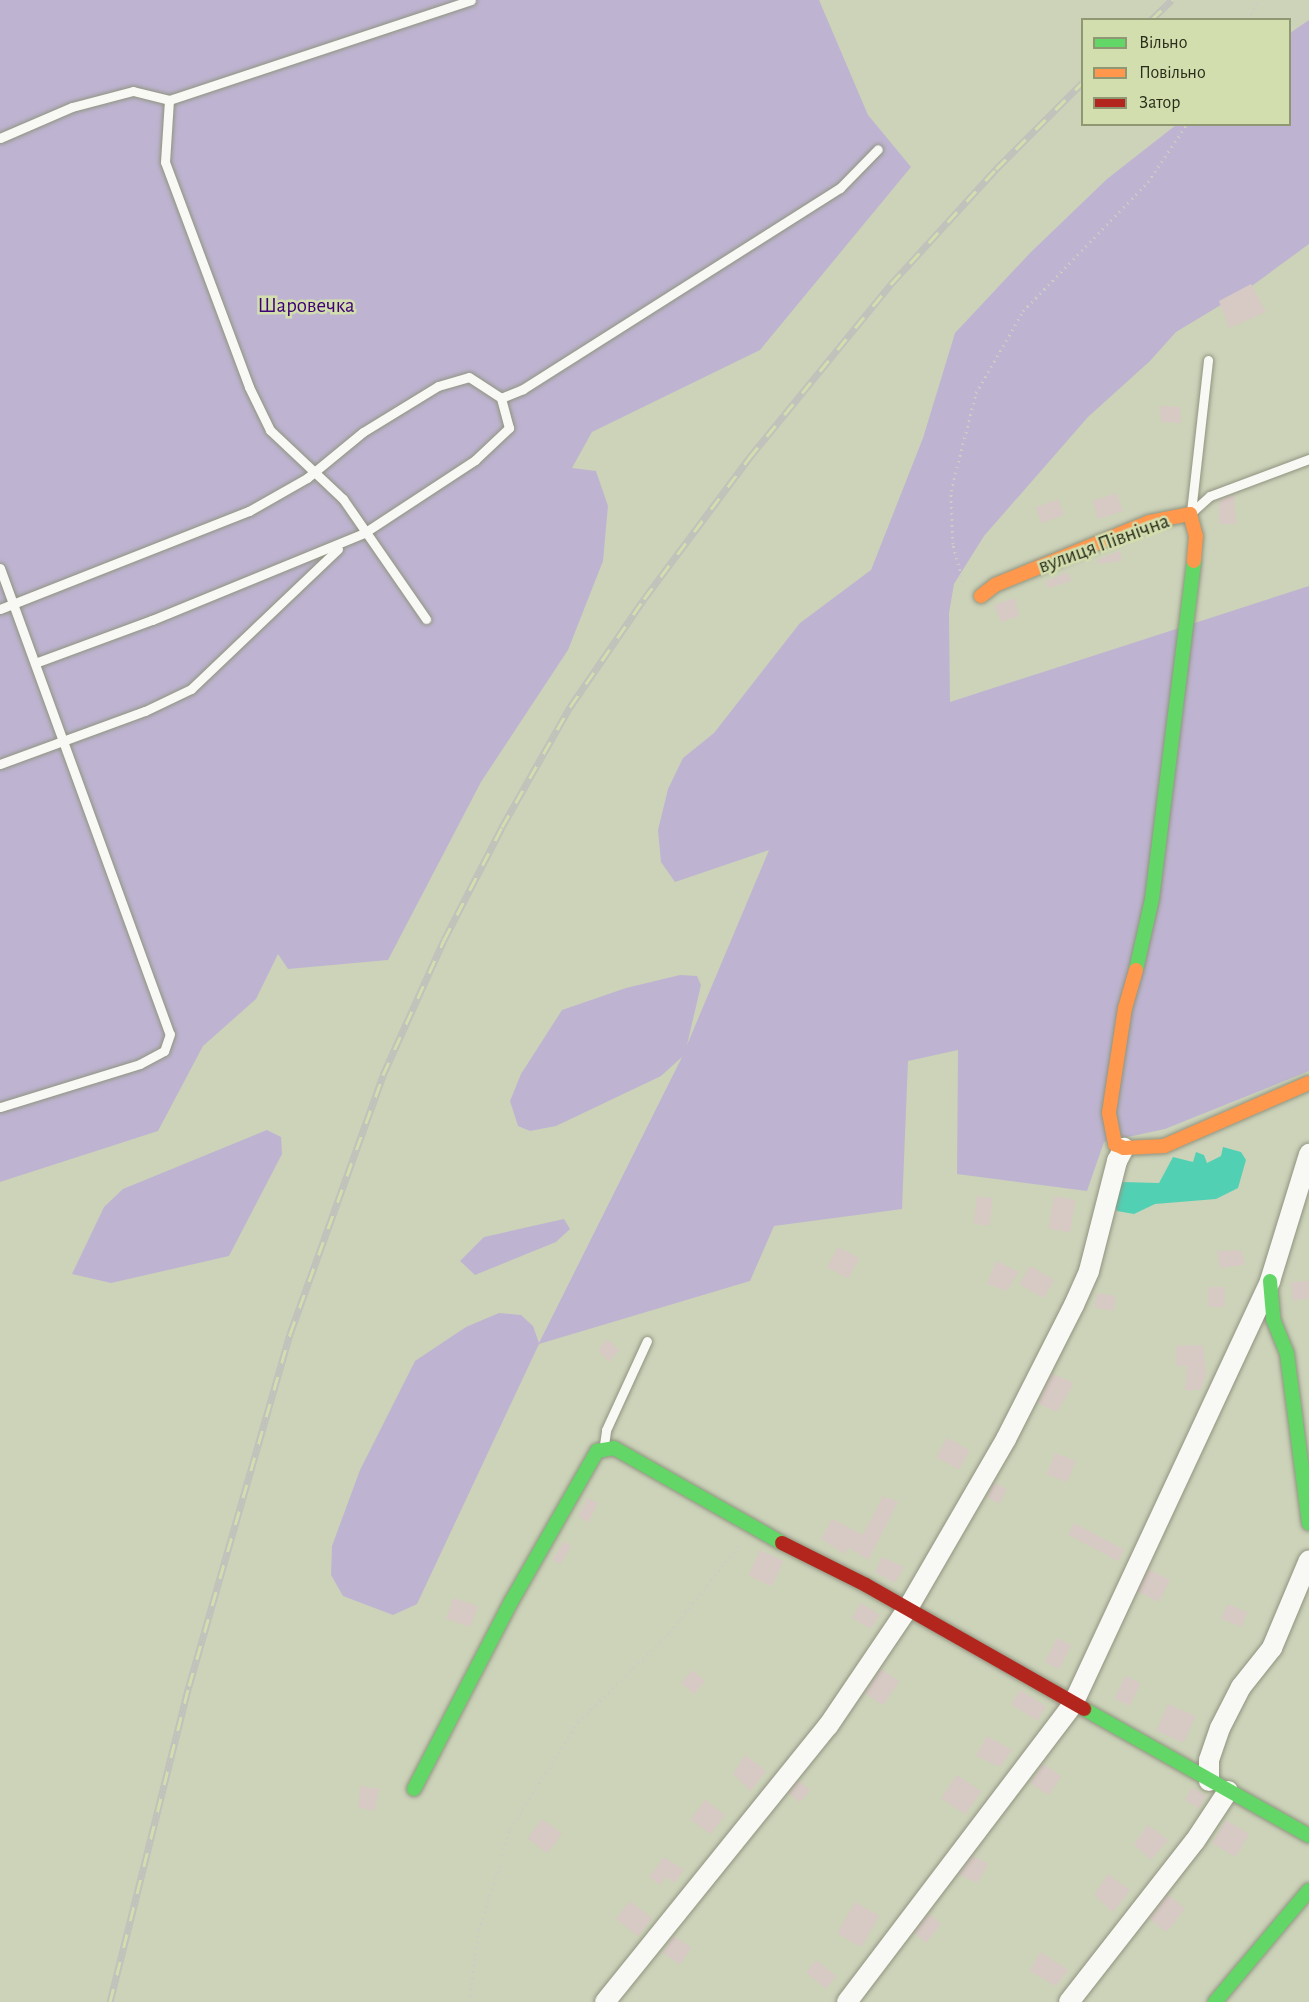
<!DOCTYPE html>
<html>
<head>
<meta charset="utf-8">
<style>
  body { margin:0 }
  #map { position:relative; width:1309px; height:2002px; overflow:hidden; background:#cdd3b9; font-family:"Alegreya Sans",sans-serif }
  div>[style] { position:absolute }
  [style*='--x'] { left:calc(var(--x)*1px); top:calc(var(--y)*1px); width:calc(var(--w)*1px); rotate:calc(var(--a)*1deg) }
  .green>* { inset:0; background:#beb4d1 }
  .water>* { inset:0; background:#52d0b4 }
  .building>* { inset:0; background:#d7c9c3; transform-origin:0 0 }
  .path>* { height:3px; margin-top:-1.5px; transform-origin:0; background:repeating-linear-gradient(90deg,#cbcdc5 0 1.5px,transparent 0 6px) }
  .roads { filter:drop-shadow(0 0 2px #909480) drop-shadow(0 0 2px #909480) }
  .lane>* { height:9px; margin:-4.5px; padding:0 4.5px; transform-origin:4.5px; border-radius:4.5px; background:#f8f8f4 }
  .street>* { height:20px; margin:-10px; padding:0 10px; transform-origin:10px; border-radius:10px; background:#f8f8f4 }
  .fast>* { height:14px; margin:-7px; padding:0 7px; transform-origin:7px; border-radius:7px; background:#63d668 }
  .slow>* { height:14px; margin:-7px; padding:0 7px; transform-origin:7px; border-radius:7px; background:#ff974d }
  .jam>* { height:14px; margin:-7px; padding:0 7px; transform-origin:7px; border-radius:7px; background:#b3261e }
  .rail>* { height:7px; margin-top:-3.5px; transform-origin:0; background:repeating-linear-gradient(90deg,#d3deae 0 14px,#c0c2bb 0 28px); box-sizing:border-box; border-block:2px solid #c0c2bb }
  span { translate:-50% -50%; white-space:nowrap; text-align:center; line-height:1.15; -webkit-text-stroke:5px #d3deae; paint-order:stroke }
  .park-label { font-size:21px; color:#3f0278 }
  .street-label { font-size:21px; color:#292d1b }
  .legend { position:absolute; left:1081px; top:18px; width:210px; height:108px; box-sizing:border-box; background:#d3deae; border:2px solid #8f9773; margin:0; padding:8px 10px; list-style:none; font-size:18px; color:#292d1b }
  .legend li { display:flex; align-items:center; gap:12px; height:30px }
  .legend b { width:30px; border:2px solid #8f9773 }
</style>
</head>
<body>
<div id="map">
  <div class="green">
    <i style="clip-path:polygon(0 0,819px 0,868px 115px,911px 167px,760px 350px,592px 432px,572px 468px,596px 471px,608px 506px,603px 561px,568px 650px,481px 782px,388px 960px,288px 969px,278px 954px,256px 999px,203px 1046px,158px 1131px,0 1182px)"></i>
    <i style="clip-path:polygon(1309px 20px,1309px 244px,1249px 288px,1176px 332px,1150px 361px,1088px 417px,984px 536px,954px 584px,949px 613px,950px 702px,1309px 586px,1309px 1071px,1165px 1129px,1104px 1142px,1087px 1191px,957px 1174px,958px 1050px,908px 1061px,902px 1209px,774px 1226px,750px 1281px,539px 1344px,417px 1604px,393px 1615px,343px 1596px,331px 1575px,332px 1546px,360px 1470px,415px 1361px,466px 1327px,499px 1313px,521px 1315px,533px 1326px,539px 1343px,682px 1057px,661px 1076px,556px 1126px,530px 1131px,518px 1126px,510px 1101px,521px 1074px,562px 1010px,626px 988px,680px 975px,697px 976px,701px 985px,687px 1045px,769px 850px,675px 882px,661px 862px,658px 830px,668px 789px,683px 758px,714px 733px,800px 623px,871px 570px,923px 438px,955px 333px,1030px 253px,1107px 179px,1176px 125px,1290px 124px,1290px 33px)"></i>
    <i style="clip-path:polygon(267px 1130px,281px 1137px,282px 1154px,229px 1256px,111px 1283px,72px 1274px,104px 1207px,123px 1189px)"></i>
    <i style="clip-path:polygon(564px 1219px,570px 1229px,556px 1242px,475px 1275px,460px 1261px,484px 1237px)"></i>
  </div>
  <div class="water">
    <i style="clip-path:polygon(1223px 1147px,1241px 1152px,1246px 1160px,1238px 1188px,1216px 1199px,1155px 1204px,1134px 1214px,1117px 1211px,1114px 1204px,1122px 1182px,1159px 1183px,1173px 1157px,1193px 1162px,1196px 1152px,1204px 1155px,1207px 1163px,1221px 1156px)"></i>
  </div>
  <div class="building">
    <i style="clip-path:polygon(1251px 284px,1266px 312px,1229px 328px,1219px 301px)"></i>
    <i style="clip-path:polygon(1159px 406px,1180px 407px,1181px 423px,1161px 422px)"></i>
    <i style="left:1117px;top:493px;width:19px;height:26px;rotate:72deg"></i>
    <i style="clip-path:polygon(1234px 494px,1236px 524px,1219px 524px,1219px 500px)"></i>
    <i style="left:1058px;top:499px;width:17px;height:24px;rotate:69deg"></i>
    <i style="clip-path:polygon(1120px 551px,1122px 561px,1098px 564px,1097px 560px)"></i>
    <i style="clip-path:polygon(1068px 572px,1071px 581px,1048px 588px,1046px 581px)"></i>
    <i style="clip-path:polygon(1015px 598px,1019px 616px,1001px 622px,994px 605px)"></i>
    <i style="left:977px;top:1196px;width:16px;height:28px;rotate:7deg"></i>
    <i style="left:1054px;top:1196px;width:22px;height:33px;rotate:10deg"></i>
    <i style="left:838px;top:1247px;width:24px;height:23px;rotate:28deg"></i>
    <i style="clip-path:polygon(1241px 1250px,1245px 1265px,1220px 1268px,1217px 1251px)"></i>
    <i style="clip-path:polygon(996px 1261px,1019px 1272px,1007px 1291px,987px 1284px)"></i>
    <i style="left:1030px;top:1266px;width:28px;height:21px;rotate:30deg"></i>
    <i style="clip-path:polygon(1309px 1281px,1309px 1298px,1293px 1301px,1291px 1282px)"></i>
    <i style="left:1225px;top:1287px;width:20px;height:17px;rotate:90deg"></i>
    <i style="left:1097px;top:1293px;width:19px;height:15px;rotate:9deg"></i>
    <i style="clip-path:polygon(607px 1339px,619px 1350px,609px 1362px,598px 1350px)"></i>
    <i style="clip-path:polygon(1203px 1345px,1206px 1374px,1201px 1390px,1185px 1390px,1187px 1366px,1176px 1366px,1176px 1346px)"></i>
    <i style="clip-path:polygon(1052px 1374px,1074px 1383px,1057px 1412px,1038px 1403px)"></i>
    <i style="left:947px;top:1438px;width:26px;height:22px;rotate:29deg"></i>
    <i style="left:1055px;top:1453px;width:22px;height:23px;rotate:21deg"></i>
    <i style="left:994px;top:1483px;width:14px;height:16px;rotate:25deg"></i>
    <i style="clip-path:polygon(883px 1496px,898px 1502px,868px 1560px,848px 1547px,845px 1554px,821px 1539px,832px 1519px,863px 1535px)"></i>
    <i style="clip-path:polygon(588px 1498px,598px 1503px,588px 1523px,578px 1516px)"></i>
    <i style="left:1074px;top:1523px;width:57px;height:13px;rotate:28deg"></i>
    <i style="left:564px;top:1541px;width:9px;height:22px;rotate:32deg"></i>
    <i style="left:760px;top:1550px;width:26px;height:28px;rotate:25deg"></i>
    <i style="clip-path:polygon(882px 1557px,904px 1567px,895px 1583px,875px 1572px)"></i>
    <i style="left:1149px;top:1569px;width:24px;height:25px;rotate:28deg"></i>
    <i style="left:453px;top:1598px;width:26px;height:22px;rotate:18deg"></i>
    <i style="left:861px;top:1603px;width:22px;height:17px;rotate:32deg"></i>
    <i style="left:1227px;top:1604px;width:22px;height:16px;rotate:22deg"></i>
    <i style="left:1057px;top:1638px;width:16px;height:27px;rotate:27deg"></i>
    <i style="left:881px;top:1669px;width:22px;height:29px;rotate:34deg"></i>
    <i style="left:692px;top:1670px;width:17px;height:17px;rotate:40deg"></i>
    <i style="left:1125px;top:1676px;width:17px;height:25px;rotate:25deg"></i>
    <i style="left:1020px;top:1690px;width:31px;height:17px;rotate:32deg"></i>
    <i style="left:1168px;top:1704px;width:30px;height:29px;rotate:24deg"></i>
    <i style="clip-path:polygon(987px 1736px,1012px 1750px,1000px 1767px,976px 1756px)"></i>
    <i style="clip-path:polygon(745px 1755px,766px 1771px,751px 1791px,733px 1774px)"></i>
    <i style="left:1043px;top:1764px;width:22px;height:23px;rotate:34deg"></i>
    <i style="left:957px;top:1775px;width:29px;height:28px;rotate:34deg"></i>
    <i style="left:799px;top:1781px;width:14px;height:16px;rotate:39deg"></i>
    <i style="clip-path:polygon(360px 1786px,379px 1789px,375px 1811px,358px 1807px)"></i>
    <i style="left:1192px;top:1788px;width:16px;height:14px;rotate:30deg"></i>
    <i style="left:705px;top:1800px;width:25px;height:24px;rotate:37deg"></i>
    <i style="left:542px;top:1819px;width:25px;height:24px;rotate:37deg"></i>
    <i style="left:1226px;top:1820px;width:27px;height:27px;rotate:31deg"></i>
    <i style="clip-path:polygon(1148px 1825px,1168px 1840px,1151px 1860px,1134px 1844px)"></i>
    <i style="clip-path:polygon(973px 1856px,988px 1864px,977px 1883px,959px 1874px)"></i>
    <i style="clip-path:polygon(664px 1857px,684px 1870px,674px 1883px,666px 1877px,660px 1885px,649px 1877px)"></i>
    <i style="clip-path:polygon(1108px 1874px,1130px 1890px,1113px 1912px,1094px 1895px)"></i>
    <i style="left:1168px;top:1895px;width:22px;height:30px;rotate:39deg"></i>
    <i style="left:630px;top:1901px;width:28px;height:23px;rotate:38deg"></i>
    <i style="left:855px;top:1902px;width:28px;height:36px;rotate:30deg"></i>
    <i style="left:929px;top:1914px;width:16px;height:24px;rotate:40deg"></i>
    <i style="left:674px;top:1936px;width:21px;height:20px;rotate:35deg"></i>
    <i style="clip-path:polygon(1040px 1952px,1068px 1970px,1056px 1986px,1030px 1971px)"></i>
    <i style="left:816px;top:1960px;width:26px;height:16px;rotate:39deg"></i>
  </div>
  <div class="path">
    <i style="--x:1249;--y:20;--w:22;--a:-66"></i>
    <i style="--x:963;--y:582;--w:39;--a:-105"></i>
    <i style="--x:953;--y:544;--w:53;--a:-92.2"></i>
    <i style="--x:951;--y:491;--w:101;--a:-75.7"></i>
    <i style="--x:976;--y:393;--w:95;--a:-60.2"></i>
    <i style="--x:1023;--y:311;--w:180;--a:-45.9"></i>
    <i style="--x:1148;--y:182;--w:70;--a:-56.1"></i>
    <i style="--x:469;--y:2002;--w:73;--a:-82.1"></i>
    <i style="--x:479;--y:1930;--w:106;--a:-72.9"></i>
    <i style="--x:510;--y:1829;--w:127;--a:-57.6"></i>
    <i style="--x:578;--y:1722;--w:129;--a:-44.4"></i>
    <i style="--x:670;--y:1632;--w:110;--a:-51.7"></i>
  </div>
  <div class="roads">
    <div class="lane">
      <i style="--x:169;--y:100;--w:62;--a:93.7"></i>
      <i style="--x:165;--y:162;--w:240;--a:69.5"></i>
      <i style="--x:249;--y:387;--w:48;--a:64"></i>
      <i style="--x:270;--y:430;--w:100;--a:43.4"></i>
      <i style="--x:343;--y:499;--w:146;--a:55.3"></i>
      <i style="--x:0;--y:138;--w:78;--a:-23.3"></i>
      <i style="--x:72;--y:107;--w:63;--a:-14.7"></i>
      <i style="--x:133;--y:91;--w:37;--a:14"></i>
      <i style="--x:169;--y:100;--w:318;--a:-18.3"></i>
      <i style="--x:1191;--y:512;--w:153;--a:-83.6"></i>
      <i style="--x:1192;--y:512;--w:24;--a:-42"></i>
      <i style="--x:1210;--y:496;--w:106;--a:-20.5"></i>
      <i style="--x:0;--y:568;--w:496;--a:70"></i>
      <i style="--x:170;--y:1034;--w:18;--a:109"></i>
      <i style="--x:164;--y:1051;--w:27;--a:152"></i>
      <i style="--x:140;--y:1064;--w:146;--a:162.9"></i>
      <i style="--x:0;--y:609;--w:268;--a:-21.5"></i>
      <i style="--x:249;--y:511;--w:67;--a:-29.6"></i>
      <i style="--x:307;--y:478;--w:72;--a:-39.4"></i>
      <i style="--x:363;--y:432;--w:88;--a:-31.5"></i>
      <i style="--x:438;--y:386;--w:32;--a:-16"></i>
      <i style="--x:469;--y:377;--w:38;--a:33"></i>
      <i style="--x:501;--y:398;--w:24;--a:-22"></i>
      <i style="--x:523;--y:389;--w:375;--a:-32.4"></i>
      <i style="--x:840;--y:188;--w:54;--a:-45.7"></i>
      <i style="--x:35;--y:663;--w:125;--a:-20.2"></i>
      <i style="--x:152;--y:620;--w:229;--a:-22.3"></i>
      <i style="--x:364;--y:533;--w:133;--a:-33.3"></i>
      <i style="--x:475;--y:460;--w:47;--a:-43.3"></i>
      <i style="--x:509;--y:428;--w:31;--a:-105"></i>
      <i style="--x:0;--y:764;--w:154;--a:-20.1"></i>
      <i style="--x:145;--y:711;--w:51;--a:-25.6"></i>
      <i style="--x:191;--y:689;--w:203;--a:-43.6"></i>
      <i style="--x:604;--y:1445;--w:15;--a:-82"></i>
      <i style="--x:606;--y:1430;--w:98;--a:-65.3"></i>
    </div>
    <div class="street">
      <i style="--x:1209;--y:1781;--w:21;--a:-90"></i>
      <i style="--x:1209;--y:1760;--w:34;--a:-71"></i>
      <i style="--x:1220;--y:1728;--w:46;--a:-62.9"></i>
      <i style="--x:1241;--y:1687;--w:50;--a:-51.5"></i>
      <i style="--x:1272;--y:1648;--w:95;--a:-67.2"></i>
      <i style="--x:605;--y:2002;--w:355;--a:-51.1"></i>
      <i style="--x:828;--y:1726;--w:143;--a:-55.9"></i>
      <i style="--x:908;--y:1608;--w:195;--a:-59.9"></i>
      <i style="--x:1006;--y:1439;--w:150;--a:-63.1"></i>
      <i style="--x:1074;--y:1305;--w:37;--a:-66"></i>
      <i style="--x:1089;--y:1271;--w:114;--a:-75.7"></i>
      <i style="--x:1117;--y:1161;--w:15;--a:-62"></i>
      <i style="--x:847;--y:2002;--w:374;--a:-52.8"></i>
      <i style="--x:1073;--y:1704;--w:467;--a:-65"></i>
      <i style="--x:1270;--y:1281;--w:133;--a:-72.9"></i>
      <i style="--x:1069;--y:2002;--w:204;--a:-52"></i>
      <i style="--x:1195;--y:1841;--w:60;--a:-56.6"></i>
    </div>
    <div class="fast">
      <i style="--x:1136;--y:970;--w:73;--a:-77.3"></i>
      <i style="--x:1152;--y:899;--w:341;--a:-82.9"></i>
      <i style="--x:1270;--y:1281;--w:38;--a:85"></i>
      <i style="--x:1273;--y:1319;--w:38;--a:68"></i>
      <i style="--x:1287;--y:1354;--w:171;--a:82.6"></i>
      <i style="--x:1084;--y:1709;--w:258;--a:29.4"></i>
      <i style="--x:414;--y:1789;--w:211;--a:-62.6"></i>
      <i style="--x:511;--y:1602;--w:174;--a:-60.3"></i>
      <i style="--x:597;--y:1451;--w:17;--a:-10"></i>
      <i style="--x:614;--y:1448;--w:193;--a:29.5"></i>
      <i style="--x:1215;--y:2002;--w:146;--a:-50"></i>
    </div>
    <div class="slow">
      <i style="--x:981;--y:596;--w:18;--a:-38"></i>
      <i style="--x:995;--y:585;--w:166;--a:-22.2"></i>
      <i style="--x:1149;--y:522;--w:42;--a:-11"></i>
      <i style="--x:1190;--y:514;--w:23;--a:75"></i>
      <i style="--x:1196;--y:536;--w:25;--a:95"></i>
      <i style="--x:1136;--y:970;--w:40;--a:106"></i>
      <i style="--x:1125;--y:1008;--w:106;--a:98.7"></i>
      <i style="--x:1109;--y:1113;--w:32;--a:79"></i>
      <i style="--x:1115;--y:1144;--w:10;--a:24"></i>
      <i style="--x:1124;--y:1148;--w:40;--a:-2.9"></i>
      <i style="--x:1164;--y:1146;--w:158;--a:-23.5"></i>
    </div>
    <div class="jam">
      <i style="--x:782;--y:1543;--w:94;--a:26.6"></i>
      <i style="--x:866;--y:1585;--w:251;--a:29.6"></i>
    </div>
  </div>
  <div class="rail">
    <i style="--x:1151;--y:20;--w:29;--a:-44"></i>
    <i style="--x:110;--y:2002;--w:326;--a:-76"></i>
    <i style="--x:189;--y:1686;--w:366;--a:-74"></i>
    <i style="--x:290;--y:1334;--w:275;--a:-70.2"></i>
    <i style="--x:383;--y:1075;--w:148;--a:-65.7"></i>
    <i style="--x:444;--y:940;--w:127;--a:-62.8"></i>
    <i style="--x:502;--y:827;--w:138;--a:-60.5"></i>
    <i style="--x:570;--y:707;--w:131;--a:-55.6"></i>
    <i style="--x:644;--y:599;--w:176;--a:-53.3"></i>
    <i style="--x:749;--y:458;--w:225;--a:-50.8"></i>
    <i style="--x:891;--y:284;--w:156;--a:-47.6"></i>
    <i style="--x:996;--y:169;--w:122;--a:-45"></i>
  </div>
  <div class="park-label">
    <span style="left:306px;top:306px">Шаровечка</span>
  </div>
  <div class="street-label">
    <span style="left:1104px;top:544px;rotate:-20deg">вулиця Північна</span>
  </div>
  <ul class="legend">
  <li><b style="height:8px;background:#63d668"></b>Вільно</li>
  <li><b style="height:8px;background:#ff974d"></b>Повільно</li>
  <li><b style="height:8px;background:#b3261e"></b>Затор</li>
  </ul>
</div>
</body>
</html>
